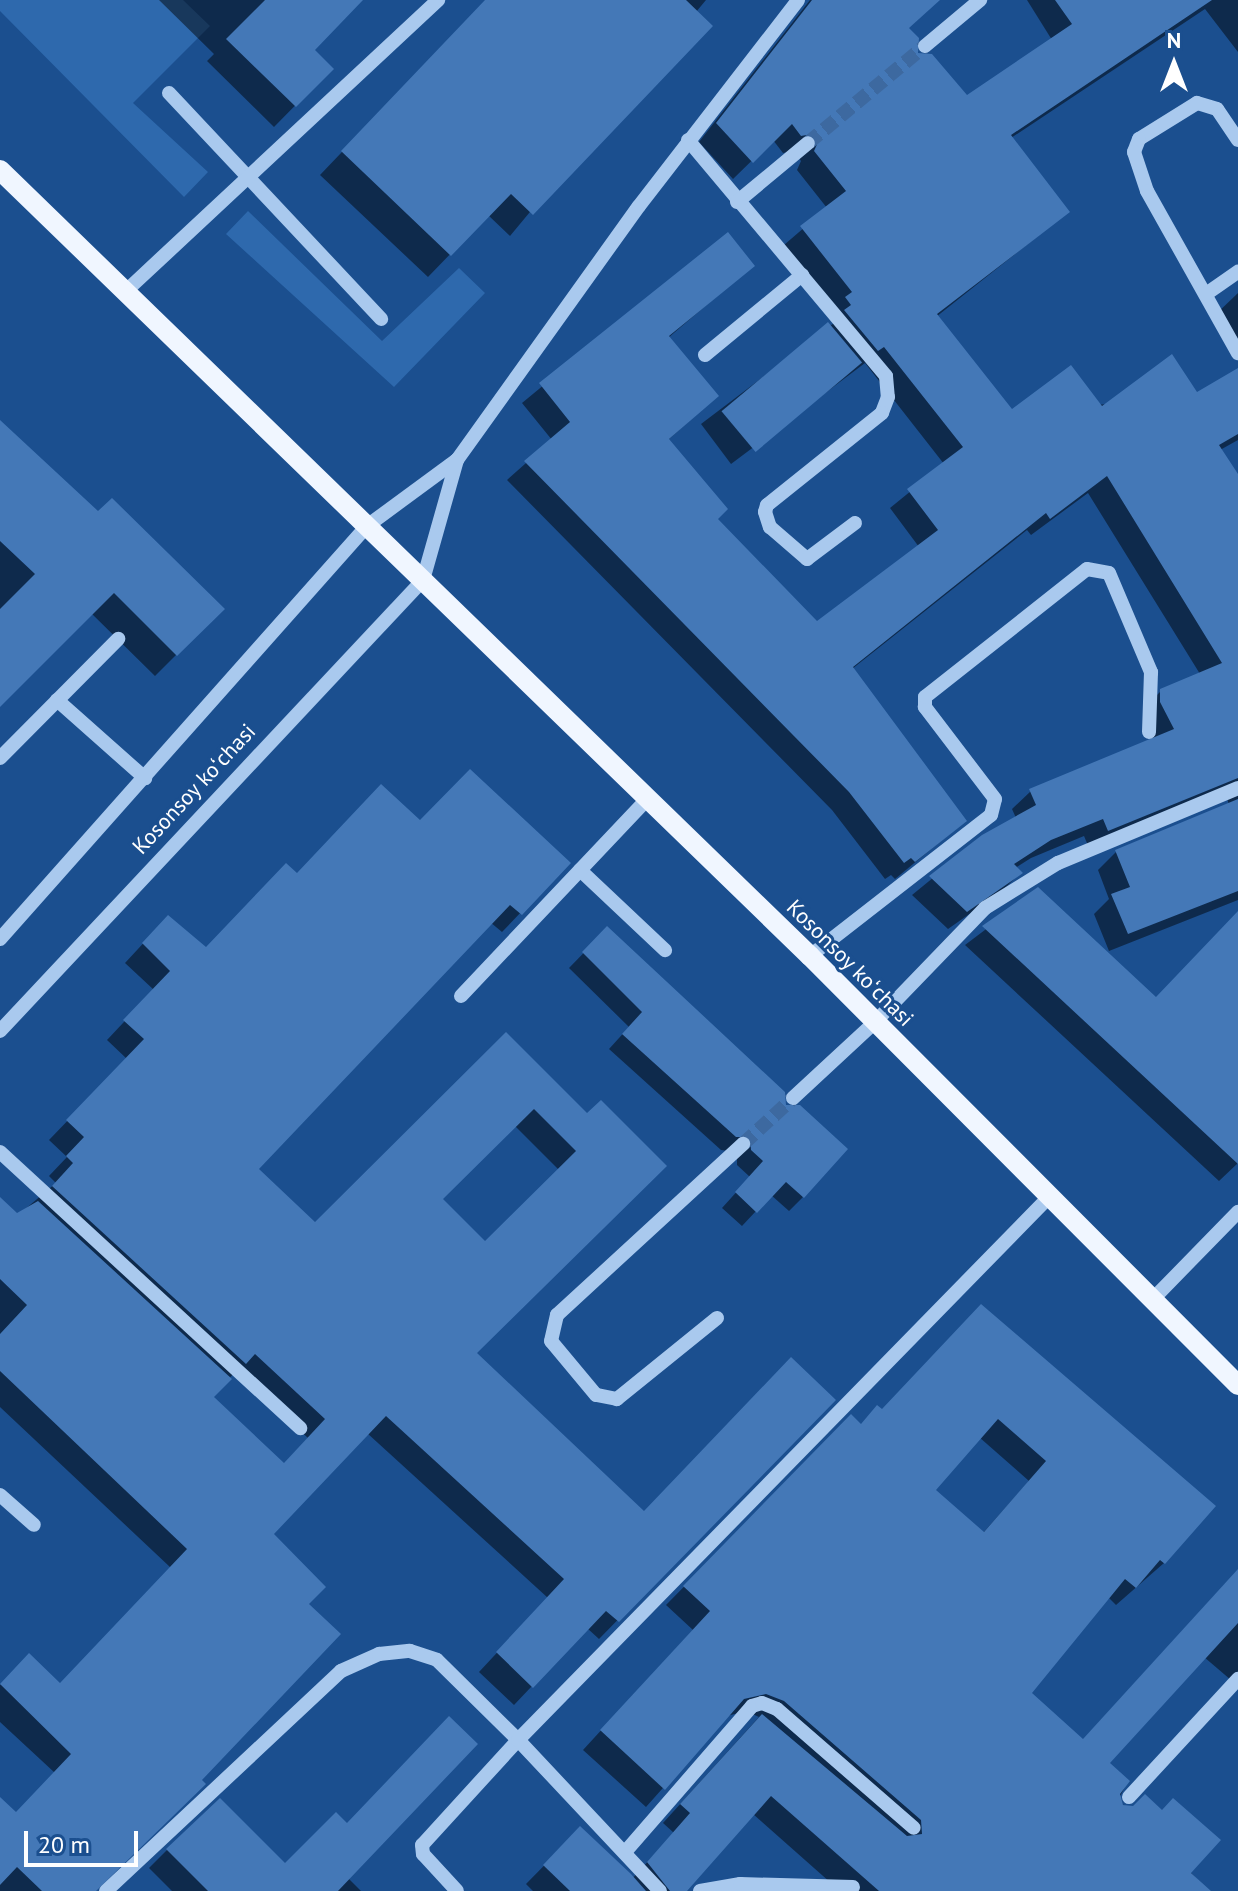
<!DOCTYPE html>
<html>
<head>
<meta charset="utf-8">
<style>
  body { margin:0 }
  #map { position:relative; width:1238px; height:1891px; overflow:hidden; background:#1b4f8f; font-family:"PT Sans",sans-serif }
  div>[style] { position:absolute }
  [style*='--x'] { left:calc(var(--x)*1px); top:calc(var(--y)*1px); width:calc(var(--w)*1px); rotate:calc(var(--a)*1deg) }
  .green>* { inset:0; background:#2e69ad }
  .shadow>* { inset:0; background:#0007 }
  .building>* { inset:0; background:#4478b7; transform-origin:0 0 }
  .minor-tunnel>* { height:14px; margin-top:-7px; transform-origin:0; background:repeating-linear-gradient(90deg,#3d69a0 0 14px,transparent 0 21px) }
  .minor>* { height:14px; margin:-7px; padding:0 7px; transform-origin:7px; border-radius:7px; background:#a9c9ee }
  .major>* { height:20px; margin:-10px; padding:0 10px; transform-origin:10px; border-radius:10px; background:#f0f6ff }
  span { translate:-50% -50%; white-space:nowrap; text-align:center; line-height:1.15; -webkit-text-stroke:6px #1b4f8f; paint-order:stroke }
  .street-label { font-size:22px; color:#fff }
  .north { position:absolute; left:1134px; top:24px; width:80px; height:80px; -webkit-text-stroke:6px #1b4f8f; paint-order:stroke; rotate:0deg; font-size:22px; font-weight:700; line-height:32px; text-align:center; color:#fff }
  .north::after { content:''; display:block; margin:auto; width:28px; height:36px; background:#fff; clip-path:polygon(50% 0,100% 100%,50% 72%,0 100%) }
  .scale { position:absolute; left:24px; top:1831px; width:114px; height:36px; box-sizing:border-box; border:4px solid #fff; border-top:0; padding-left:10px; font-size:24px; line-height:28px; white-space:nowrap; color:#fff; -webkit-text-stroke:6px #1b4f8f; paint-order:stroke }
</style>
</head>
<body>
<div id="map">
  <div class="green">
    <i style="clip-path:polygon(0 0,183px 0,210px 26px,133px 103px,208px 172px,184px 197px,0 11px)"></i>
    <i style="clip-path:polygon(248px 211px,382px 341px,459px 268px,485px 293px,394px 387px,226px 234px)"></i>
  </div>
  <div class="shadow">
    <i style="clip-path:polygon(159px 0,360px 0,313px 50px,331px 69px,274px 127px,207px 61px,214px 54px)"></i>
    <i style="clip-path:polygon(487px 0,706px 0,510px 236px,488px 215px,428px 277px,320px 175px)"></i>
    <i style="clip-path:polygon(810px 0,939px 0,869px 63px,967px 97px,1052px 40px,1027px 0,1238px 0,1238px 52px,1205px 9px,1011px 138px,1068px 212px,936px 317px,1012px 412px,1238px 393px,1238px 440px,1220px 450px,1238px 478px,1238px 900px,1109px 951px,1094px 914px,1109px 899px,1098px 870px,1116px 852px,1229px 805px,1227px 798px,1089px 848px,1084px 836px,1031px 858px,1015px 868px,1020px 873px,1002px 891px,948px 929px,912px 895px,983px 837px,1016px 818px,1012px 809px,1031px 791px,1152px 740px,1143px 709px,1162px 690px,1200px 674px,1088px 493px,1031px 535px,1027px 530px,852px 669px,965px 821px,895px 879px,891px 875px,885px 879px,832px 810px,507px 480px,552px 440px,522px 403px,727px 234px,752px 266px,668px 338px,717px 396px,668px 440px,715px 520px,816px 624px,919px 547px,890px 508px,944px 464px,865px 363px,731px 464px,701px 424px,834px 323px,784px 245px,827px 208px,797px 170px,801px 161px,794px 151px,783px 153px,773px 140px,733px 179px,699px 142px)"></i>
    <i style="clip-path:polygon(1238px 293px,1238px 348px,1214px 316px)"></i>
    <i style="clip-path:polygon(0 423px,99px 514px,222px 609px,155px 676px,91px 613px,0 704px)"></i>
    <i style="clip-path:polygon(evenodd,420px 822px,568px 863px,502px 932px,490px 922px,256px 1169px,315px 1224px,506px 1035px,587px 1116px,601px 1103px,474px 1353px,644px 1513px,833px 1400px,599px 1639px,587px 1628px,514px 1705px,479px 1672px,548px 1598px,367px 1433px,271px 1534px,306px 1604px,91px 1891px,0 1891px,0 1805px,16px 1814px,55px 1773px,0 1722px,0 1685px,29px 1656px,60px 1685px,171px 1568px,0 1407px,0 1200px,17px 1216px,56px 1183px,49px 1176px,67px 1157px,49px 1140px,127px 1059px,107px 1040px,154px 990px,125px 963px,150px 936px,206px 949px,296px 875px,420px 822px,515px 1126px,560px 1171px,485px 1244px,441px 1199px,515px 1126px,420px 822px,236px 1371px,308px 1438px,283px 1465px,212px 1397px,236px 1371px)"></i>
    <i style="clip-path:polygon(1038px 890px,1156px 1000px,1238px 913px,1238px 1163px,1219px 1181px,965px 945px)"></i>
    <i style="clip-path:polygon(607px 929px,803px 1197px,789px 1211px,771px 1195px,742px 1226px,722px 1208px,750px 1177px,737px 1165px,737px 1152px,721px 1150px,609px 1049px,629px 1027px,569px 968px)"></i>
    <i style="clip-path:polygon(evenodd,963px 1325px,1164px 1563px,1116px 1605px,1108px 1597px,1029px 1694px,1082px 1741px,1238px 1570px,1238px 1686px,1204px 1657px,1107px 1763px,1128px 1781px,1117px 1802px,1132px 1809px,1208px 1891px,840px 1891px,753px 1814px,684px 1891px,533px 1891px,526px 1884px,580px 1829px,631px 1880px,674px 1833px,663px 1823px,759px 1717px,746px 1711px,727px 1716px,646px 1807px,583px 1750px,693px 1630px,666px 1605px,851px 1417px,860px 1426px,881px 1412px,963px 1325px,979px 1437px,1029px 1481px,983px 1533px,933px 1491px,979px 1437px)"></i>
    <i style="clip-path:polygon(167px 1850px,348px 1878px,361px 1891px,172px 1891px,149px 1868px)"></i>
  </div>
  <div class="building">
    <i style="clip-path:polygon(265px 0,363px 0,315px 50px,334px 69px,296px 107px,226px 39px)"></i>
    <i style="clip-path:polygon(485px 0,686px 0,713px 26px,533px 215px,511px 194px,451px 256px,341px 151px)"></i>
    <i style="clip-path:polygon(812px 0,940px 0,909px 28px,919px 38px,918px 53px,932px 54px,967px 95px,1072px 24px,1055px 0,1212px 0,1011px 135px,1070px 212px,937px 314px,1012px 409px,1071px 365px,1102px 406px,1172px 354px,1197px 392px,1238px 368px,1238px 434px,1219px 445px,1238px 474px,1238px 778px,1108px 831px,1103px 819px,1051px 840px,1014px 864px,1023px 873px,967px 912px,929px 876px,982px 835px,1036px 805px,1029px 789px,1174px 729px,1160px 702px,1160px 689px,1222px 663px,1107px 476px,1050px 519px,1046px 513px,853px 667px,967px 821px,915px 862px,911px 858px,904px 863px,849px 792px,524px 461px,570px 422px,539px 383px,728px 232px,755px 266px,669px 336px,719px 396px,669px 439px,728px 509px,718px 519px,817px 621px,938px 530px,907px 489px,963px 447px,884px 347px,878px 351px,844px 310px,851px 305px,845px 297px,852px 292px,800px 226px,846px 191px,814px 151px,818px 142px,812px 134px,801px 136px,792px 124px,753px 163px,716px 123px)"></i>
    <i style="left:828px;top:322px;width:53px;height:139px;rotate:50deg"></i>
    <i style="clip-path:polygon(0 420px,98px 511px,112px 498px,225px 609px,177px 656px,114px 593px,0 707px,0 609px,35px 574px,0 541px)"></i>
    <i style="clip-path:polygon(evenodd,470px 769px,571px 863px,522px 915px,510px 905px,259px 1169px,315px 1222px,506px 1032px,587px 1113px,601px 1100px,667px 1166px,477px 1353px,644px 1511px,791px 1357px,836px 1400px,619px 1622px,606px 1611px,533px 1688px,496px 1652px,564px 1579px,386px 1416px,274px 1534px,326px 1587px,309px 1604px,341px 1634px,202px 1780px,206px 1784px,96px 1891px,42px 1891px,17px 1867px,0 1885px,0 1797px,16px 1812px,71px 1754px,0 1684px,29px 1653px,60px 1683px,187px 1549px,0 1371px,0 1334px,27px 1305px,0 1279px,0 1197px,17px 1213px,38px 1201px,232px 1379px,214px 1397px,284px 1463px,325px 1419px,255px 1354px,246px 1364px,52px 1186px,73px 1163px,66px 1156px,84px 1137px,66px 1120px,144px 1039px,123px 1020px,170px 971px,142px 943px,168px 915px,206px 947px,286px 863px,297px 873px,381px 784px,420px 820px,470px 769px,534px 1109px,576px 1151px,485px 1241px,443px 1199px,534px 1109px)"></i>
    <i style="clip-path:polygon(1238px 799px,1238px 891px,1128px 934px,1111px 894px,1130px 887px,1115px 850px)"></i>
    <i style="clip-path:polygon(1038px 887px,1156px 997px,1238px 911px,1238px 1164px,982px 926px)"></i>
    <i style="clip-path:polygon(607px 926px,785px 1092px,786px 1105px,800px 1105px,848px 1149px,804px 1198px,786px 1182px,757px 1213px,735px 1192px,763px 1161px,751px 1150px,750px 1137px,736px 1137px,622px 1034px,642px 1012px,582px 952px)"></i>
    <i style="clip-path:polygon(evenodd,981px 1304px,1216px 1506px,1165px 1564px,1160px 1560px,1136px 1588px,1125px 1579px,1032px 1693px,1083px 1739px,1238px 1569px,1238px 1623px,1110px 1763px,1130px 1781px,1120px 1794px,1123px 1805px,1133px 1806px,1145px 1794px,1162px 1810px,1173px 1798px,1221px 1840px,1191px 1873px,1211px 1891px,879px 1891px,771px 1796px,687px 1891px,670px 1891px,647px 1862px,690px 1813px,680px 1804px,762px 1714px,907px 1836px,922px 1834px,921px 1820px,784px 1701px,766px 1694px,744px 1699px,665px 1790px,600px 1730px,710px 1611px,683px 1586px,851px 1414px,861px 1424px,877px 1405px,882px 1409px,981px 1304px,998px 1419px,1046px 1461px,984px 1532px,936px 1490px,998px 1419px)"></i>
    <i style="clip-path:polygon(449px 1716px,478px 1744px,338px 1891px,208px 1891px,166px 1849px,220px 1798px,285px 1863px,336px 1812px,347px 1823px)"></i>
    <i style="clip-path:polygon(580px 1826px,631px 1874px,646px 1891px,570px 1891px,543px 1865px)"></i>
  </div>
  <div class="minor-tunnel">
    <i style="--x:808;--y:143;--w:152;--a:-39.7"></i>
    <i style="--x:743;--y:1144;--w:68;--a:-42.6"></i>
  </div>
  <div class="minor">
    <i style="--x:925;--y:46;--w:72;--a:-39.9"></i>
    <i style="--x:169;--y:93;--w:310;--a:46.8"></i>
    <i style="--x:688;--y:140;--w:308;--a:50"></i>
    <i style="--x:886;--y:376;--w:21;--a:85"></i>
    <i style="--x:888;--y:397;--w:17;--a:111"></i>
    <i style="--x:882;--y:413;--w:147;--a:141.3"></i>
    <i style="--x:767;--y:505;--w:7;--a:106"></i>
    <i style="--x:765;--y:512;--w:16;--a:72"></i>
    <i style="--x:770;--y:527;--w:49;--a:40.9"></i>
    <i style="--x:807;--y:559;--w:60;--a:-36.9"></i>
    <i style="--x:1238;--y:140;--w:37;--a:-124"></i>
    <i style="--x:1217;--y:109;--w:21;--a:-163"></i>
    <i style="--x:1197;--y:103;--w:68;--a:148.2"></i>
    <i style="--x:1139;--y:139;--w:14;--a:111"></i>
    <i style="--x:1134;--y:152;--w:41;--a:71.6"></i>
    <i style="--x:1147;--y:191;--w:186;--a:60.7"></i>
    <i style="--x:737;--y:202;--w:92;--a:-39.7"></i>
    <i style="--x:126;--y:291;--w:427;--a:-43"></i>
    <i style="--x:1206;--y:294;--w:39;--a:-35"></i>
    <i style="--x:705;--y:355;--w:126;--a:-39.5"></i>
    <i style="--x:57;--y:700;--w:118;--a:41.6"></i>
    <i style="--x:0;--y:758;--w:168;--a:-45.2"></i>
    <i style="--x:580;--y:870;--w:117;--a:43.3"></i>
    <i style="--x:0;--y:939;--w:553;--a:-48.38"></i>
    <i style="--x:367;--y:526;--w:112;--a:-36.3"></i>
    <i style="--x:457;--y:460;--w:312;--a:-54.4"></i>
    <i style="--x:639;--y:206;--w:260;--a:-52.3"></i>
    <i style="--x:810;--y:956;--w:229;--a:-37.9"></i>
    <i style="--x:991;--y:815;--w:16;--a:-76"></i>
    <i style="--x:995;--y:799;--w:116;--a:-127.3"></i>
    <i style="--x:925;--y:707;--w:10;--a:-90"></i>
    <i style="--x:925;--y:697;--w:206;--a:-38.3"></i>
    <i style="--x:1087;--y:569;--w:22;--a:10"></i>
    <i style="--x:1109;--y:573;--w:108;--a:67"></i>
    <i style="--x:1151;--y:672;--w:60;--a:91.9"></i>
    <i style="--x:461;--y:996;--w:271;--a:-46.6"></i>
    <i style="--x:0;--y:1031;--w:618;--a:-46.83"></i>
    <i style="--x:423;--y:580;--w:125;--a:-74.2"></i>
    <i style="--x:793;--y:1098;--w:112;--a:-42.8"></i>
    <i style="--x:875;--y:1022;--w:158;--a:-46"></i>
    <i style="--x:985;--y:908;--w:86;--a:-31.7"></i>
    <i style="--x:1058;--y:863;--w:195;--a:-22.6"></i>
    <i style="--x:0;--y:1152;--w:408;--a:42.6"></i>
    <i style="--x:1153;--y:1299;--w:122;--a:-45.7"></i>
    <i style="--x:717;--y:1318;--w:129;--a:141"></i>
    <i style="--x:617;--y:1399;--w:21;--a:-169"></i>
    <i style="--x:596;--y:1395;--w:70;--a:-129.8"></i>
    <i style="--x:551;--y:1341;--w:27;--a:-77"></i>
    <i style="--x:557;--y:1315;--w:253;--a:-42.6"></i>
    <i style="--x:0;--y:1495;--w:45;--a:41.4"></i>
    <i style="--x:1129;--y:1797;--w:161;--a:-47.3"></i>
    <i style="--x:626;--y:1851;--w:192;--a:-49"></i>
    <i style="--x:752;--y:1706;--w:10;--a:-17"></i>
    <i style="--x:762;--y:1703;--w:16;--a:22"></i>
    <i style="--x:777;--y:1709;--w:181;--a:41"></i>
    <i style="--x:106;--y:1891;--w:322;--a:-43.1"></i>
    <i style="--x:341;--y:1671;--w:42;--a:-24.1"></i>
    <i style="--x:379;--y:1654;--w:31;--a:-6"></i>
    <i style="--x:410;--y:1651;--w:28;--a:18"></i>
    <i style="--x:437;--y:1660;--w:114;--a:44.6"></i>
    <i style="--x:518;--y:1740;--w:142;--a:132.4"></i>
    <i style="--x:422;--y:1845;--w:9;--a:84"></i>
    <i style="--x:423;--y:1854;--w:50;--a:47.4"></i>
    <i style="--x:660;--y:1891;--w:207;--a:-133.2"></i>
    <i style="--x:518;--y:1740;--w:761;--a:-45.64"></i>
    <i style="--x:700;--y:1891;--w:41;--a:-9.9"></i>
    <i style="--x:740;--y:1884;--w:113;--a:1.5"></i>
  </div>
  <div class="major">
    <i style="--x:0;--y:170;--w:1129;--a:44.14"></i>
    <i style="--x:810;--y:956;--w:606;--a:45.07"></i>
  </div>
  <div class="street-label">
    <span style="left:194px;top:789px;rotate:-47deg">Kosonsoy koʻchasi</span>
    <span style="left:850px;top:963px;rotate:45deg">Kosonsoy koʻchasi</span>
  </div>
  <div class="north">N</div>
  <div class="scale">20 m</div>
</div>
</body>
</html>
